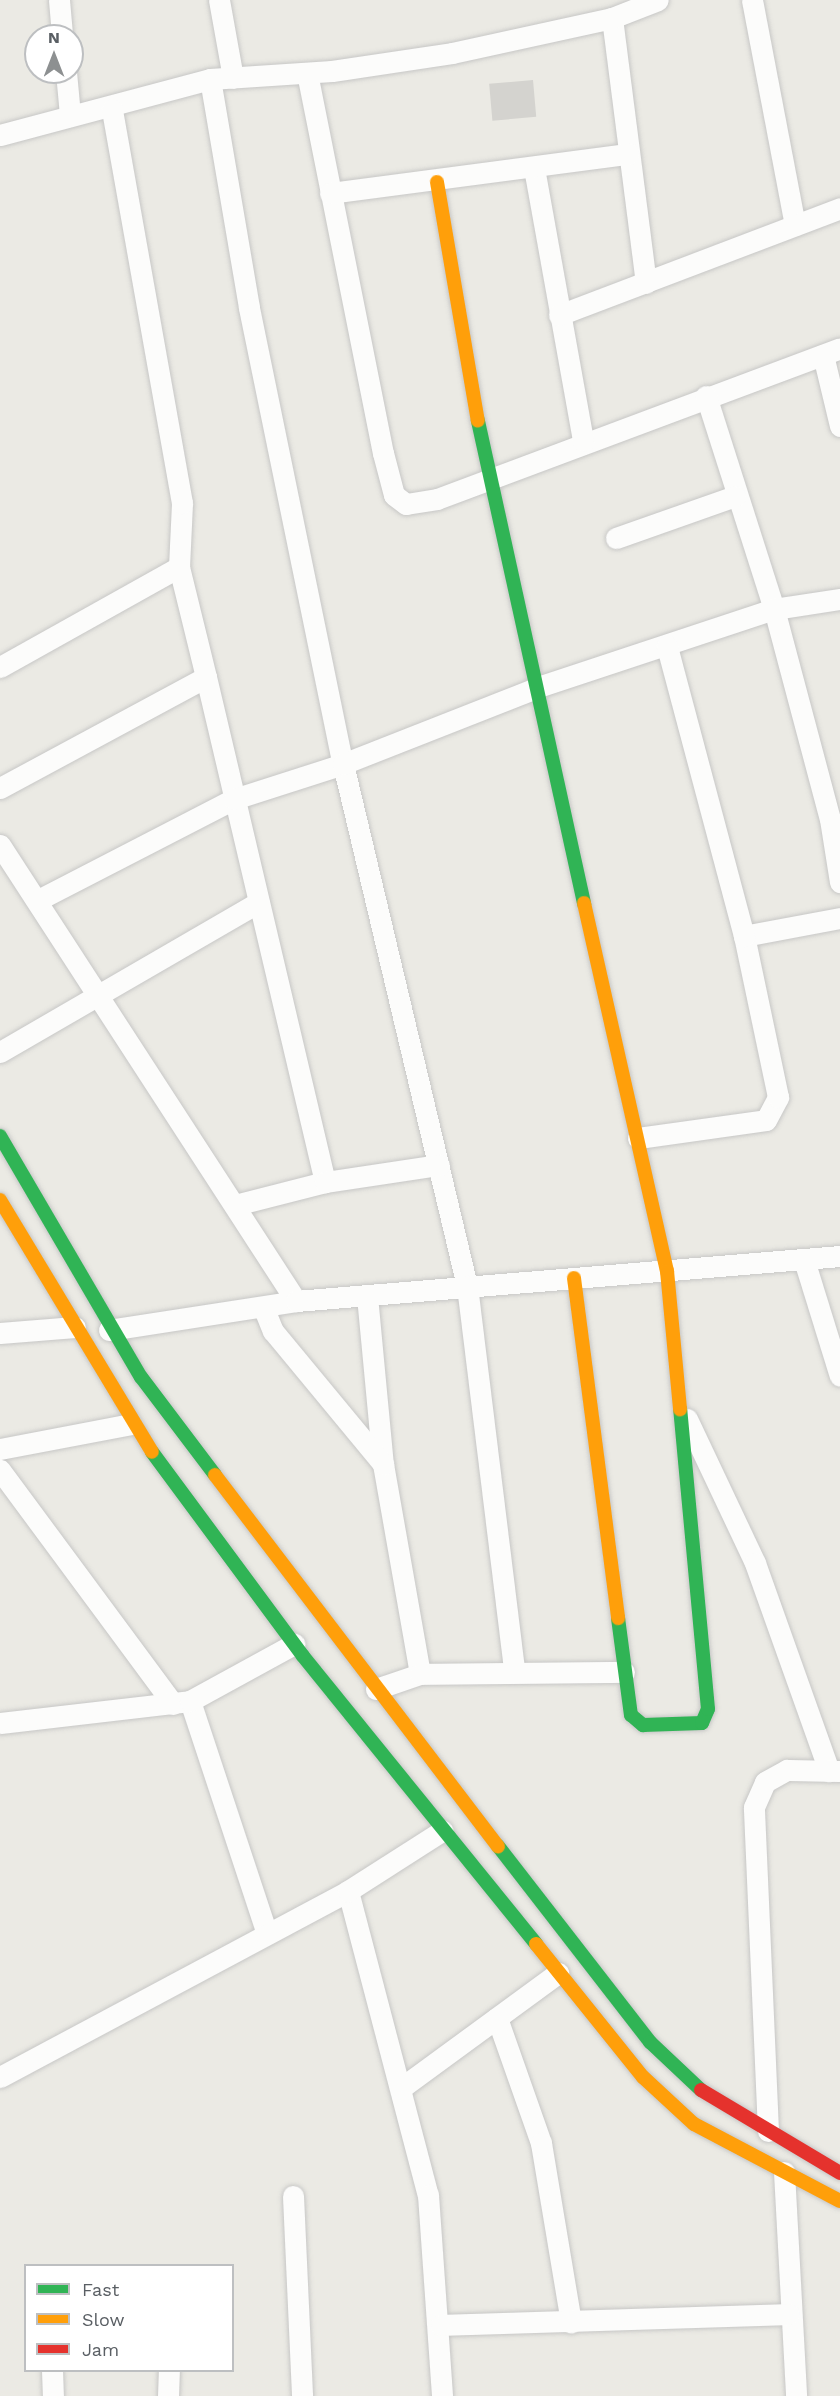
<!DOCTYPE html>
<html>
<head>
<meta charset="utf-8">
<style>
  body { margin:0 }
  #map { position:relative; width:840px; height:2396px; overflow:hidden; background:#ebeae4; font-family:"Work Sans",sans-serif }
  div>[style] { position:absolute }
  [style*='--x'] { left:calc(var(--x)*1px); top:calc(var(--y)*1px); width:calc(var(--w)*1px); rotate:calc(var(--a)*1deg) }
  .building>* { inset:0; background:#d4d3cf; transform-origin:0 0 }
  .roads { filter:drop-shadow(0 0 2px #c7c7c6) drop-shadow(0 0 2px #c7c7c6) }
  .street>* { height:21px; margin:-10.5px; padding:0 10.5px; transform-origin:10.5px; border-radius:10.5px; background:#fcfcfb }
  .fast>* { height:14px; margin:-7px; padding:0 7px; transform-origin:7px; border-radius:7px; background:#30b455 }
  .slow>* { height:14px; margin:-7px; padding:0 7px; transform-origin:7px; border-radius:7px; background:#ff9f0a }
  .jam>* { height:14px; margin:-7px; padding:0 7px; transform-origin:7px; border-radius:7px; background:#e5322d }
  span { translate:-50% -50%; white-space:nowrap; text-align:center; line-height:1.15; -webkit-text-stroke:4.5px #fff; paint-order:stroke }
  .legend { position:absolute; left:24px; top:2264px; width:210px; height:108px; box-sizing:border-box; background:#fff; border:2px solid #bdbfc1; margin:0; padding:8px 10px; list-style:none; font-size:18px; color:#5a5f64 }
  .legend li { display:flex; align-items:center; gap:12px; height:30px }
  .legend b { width:30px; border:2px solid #bdbfc1 }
  .north { position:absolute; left:24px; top:24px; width:60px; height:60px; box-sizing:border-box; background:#fff; border:2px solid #bdbfc1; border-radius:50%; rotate:0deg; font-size:16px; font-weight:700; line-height:24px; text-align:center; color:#5a5f64 }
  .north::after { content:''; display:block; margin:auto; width:21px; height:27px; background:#8d9091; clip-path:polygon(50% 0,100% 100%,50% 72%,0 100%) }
</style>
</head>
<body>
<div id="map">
  <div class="building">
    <i style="left:533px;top:80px;width:37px;height:44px;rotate:85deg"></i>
  </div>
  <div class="roads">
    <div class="street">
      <i style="--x:59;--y:0;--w:36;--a:85"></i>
      <i style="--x:219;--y:0;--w:79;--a:79.8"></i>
      <i style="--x:752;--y:0;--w:229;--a:79.2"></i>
      <i style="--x:612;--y:18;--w:267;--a:82.7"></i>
      <i style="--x:66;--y:72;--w:43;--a:84.7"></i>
      <i style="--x:307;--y:73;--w:388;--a:78.7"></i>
      <i style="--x:383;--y:453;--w:43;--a:75.3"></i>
      <i style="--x:394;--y:495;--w:15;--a:37"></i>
      <i style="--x:406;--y:504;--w:31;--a:-9"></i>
      <i style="--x:437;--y:499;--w:430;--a:-20.5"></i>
      <i style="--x:210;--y:79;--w:232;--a:80.3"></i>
      <i style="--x:249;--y:308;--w:466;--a:78.4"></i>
      <i style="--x:343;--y:764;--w:537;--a:76.64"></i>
      <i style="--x:467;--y:1286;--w:387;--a:83"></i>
      <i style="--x:0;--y:135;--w:217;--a:-14.9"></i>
      <i style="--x:210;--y:79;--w:122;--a:-3.8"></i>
      <i style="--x:332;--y:71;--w:121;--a:-8.5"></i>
      <i style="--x:452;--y:53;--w:164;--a:-12.3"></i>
      <i style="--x:612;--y:18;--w:49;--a:-21.4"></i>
      <i style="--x:534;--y:168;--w:277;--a:79.8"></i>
      <i style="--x:330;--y:193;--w:301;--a:-7.5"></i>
      <i style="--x:559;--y:315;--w:301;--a:-20.8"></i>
      <i style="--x:823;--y:355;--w:73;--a:76.5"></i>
      <i style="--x:706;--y:396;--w:224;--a:72.3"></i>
      <i style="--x:774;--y:609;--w:217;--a:75.1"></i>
      <i style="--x:830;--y:819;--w:64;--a:81"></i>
      <i style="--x:616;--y:538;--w:126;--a:-19.4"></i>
      <i style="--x:0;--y:667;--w:205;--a:-29.2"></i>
      <i style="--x:206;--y:677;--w:519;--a:76.74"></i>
      <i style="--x:0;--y:788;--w:234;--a:-28.3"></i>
      <i style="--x:206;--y:677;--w:113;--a:-103.8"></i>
      <i style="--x:179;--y:567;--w:64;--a:-87.3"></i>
      <i style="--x:182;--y:503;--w:400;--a:-100.1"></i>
      <i style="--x:0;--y:845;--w:544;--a:57.01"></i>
      <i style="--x:38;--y:900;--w:220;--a:-27.3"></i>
      <i style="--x:234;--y:799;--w:114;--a:-17.8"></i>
      <i style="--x:343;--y:764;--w:210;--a:-21.5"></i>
      <i style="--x:538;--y:687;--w:249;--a:-18.3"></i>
      <i style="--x:774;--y:609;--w:67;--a:-8.6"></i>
      <i style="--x:744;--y:936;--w:98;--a:-10.6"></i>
      <i style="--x:0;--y:1052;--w:299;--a:-30.1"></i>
      <i style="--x:638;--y:1138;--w:129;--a:-8"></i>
      <i style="--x:766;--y:1120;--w:26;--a:-62"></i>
      <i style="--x:778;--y:1097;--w:165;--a:-101.9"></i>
      <i style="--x:744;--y:936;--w:300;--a:-104.9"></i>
      <i style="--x:235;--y:1205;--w:93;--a:-14.3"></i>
      <i style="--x:325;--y:1182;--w:115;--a:-8.5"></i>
      <i style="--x:804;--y:1260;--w:121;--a:72.8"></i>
      <i style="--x:367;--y:1296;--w:169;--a:84.6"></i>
      <i style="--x:383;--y:1464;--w:213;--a:80"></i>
      <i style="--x:264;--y:1309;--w:24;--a:68"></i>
      <i style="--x:273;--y:1331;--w:173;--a:50.4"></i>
      <i style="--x:109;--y:1330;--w:189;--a:-8.8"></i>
      <i style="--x:296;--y:1301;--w:546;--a:-4.73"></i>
      <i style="--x:0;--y:1333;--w:75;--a:-4.6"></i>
      <i style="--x:687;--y:1419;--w:159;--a:64.7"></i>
      <i style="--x:755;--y:1563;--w:221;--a:70.4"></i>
      <i style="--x:0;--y:1449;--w:133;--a:-10.8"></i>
      <i style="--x:0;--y:1470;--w:291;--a:53.5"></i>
      <i style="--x:376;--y:1689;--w:46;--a:-18.8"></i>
      <i style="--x:420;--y:1674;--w:204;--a:-0.6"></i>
      <i style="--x:190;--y:1701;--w:245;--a:71.7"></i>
      <i style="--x:0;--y:1723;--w:191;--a:-6.6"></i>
      <i style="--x:190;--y:1701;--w:119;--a:-28.7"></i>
      <i style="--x:348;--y:1891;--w:314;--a:75.3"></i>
      <i style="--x:428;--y:2195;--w:201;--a:86"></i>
      <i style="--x:497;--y:2018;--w:133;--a:70.6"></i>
      <i style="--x:541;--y:2143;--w:182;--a:80.5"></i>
      <i style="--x:0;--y:2077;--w:395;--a:-28.1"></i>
      <i style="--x:348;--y:1891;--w:112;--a:-32.6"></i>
      <i style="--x:401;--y:2088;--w:195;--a:-36.2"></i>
      <i style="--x:768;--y:2131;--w:324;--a:-92.5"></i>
      <i style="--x:754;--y:1807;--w:27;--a:-66"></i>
      <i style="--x:765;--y:1782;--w:25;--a:-29"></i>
      <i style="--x:787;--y:1770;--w:53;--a:1.1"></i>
      <i style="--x:784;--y:2172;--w:224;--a:86.9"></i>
      <i style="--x:293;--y:2196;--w:200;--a:87.4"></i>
      <i style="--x:441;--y:2325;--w:348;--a:-1.8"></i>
      <i style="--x:52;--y:2370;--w:26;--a:88"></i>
      <i style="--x:168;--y:2396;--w:26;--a:-88"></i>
    </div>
    <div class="fast">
      <i style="--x:478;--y:421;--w:494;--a:77.6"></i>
      <i style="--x:0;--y:1136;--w:279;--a:59.7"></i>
      <i style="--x:141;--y:1377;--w:123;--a:52.9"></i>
      <i style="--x:152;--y:1452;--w:254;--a:53.5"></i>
      <i style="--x:303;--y:1656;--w:370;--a:51"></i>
      <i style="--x:618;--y:1618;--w:98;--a:82.4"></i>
      <i style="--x:631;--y:1715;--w:16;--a:40"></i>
      <i style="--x:643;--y:1725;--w:59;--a:-1.9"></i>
      <i style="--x:702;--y:1723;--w:15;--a:-67"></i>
      <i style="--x:708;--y:1709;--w:301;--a:-95.3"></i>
      <i style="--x:498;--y:1846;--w:248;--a:52.2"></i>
      <i style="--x:650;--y:2042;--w:70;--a:43.3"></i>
    </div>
    <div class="slow">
      <i style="--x:437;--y:182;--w:242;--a:80.3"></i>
      <i style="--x:584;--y:903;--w:377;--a:77.3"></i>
      <i style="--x:667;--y:1271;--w:139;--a:84.6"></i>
      <i style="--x:0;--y:1200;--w:294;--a:58.9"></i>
      <i style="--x:574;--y:1278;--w:343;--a:82.6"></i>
      <i style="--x:215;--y:1475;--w:467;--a:52.7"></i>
      <i style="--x:536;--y:1944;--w:171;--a:51.2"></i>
      <i style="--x:643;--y:2077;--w:69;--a:42.7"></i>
      <i style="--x:694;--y:2124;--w:165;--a:27.8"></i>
    </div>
    <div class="jam">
      <i style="--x:701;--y:2090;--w:162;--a:30.8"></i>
    </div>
  </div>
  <ul class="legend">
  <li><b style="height:8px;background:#30b455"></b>Fast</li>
  <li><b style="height:8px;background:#ff9f0a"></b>Slow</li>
  <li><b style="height:8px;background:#e5322d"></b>Jam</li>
  </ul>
  <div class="north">N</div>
</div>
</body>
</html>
